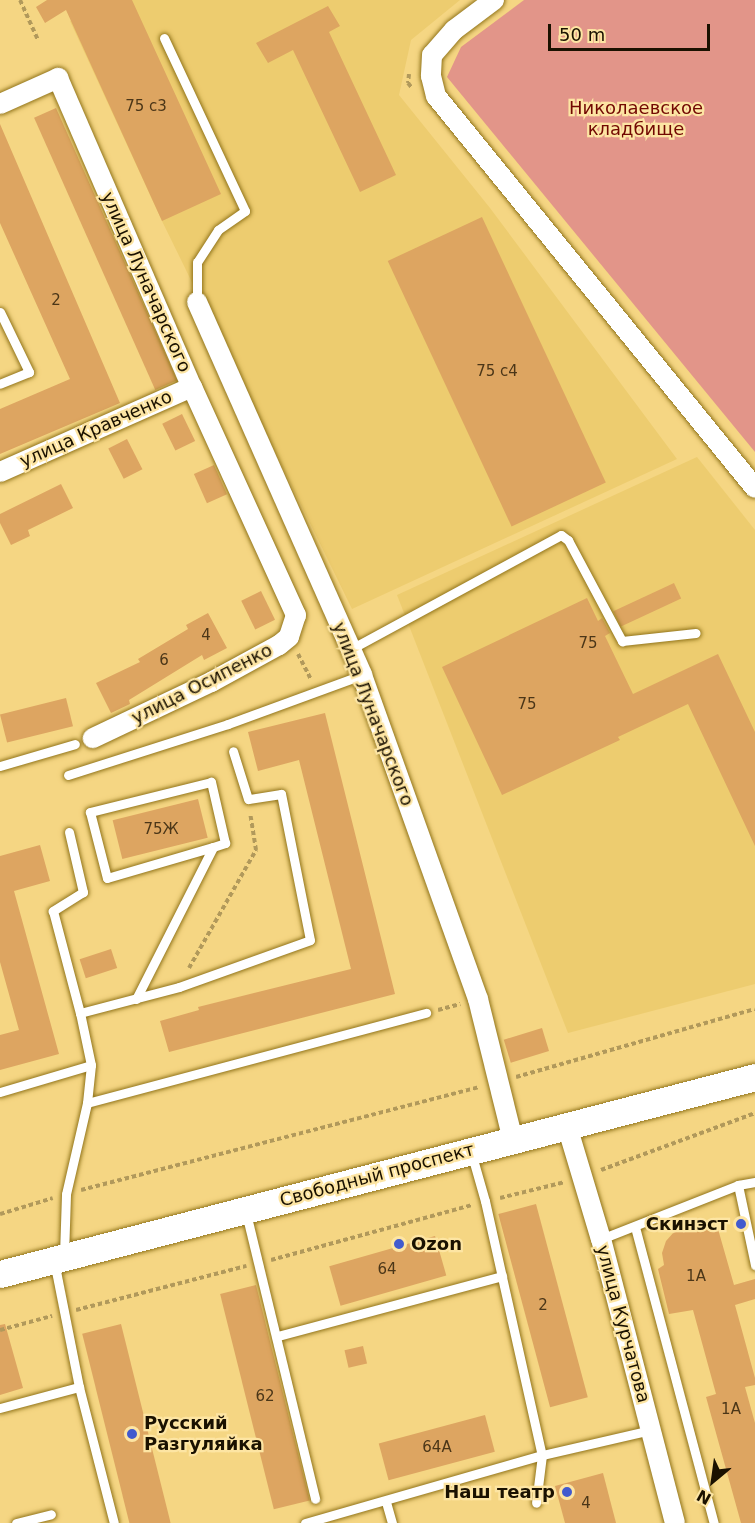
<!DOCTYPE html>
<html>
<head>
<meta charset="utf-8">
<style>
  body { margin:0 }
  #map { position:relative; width:755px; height:1523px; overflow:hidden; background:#f5d683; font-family:"DejaVu Sans",sans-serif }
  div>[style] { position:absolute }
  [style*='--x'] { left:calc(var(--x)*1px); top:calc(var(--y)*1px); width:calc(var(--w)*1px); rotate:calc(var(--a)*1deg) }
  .built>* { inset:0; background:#edcc6f }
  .green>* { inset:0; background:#e29589 }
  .building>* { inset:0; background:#dda561; transform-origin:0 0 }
  .path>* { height:4px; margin-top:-2px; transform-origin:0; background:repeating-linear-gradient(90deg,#b1995b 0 4.5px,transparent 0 7.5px) }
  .roads { filter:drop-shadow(0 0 2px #92751b) drop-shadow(0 0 2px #92751b) }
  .lane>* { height:9px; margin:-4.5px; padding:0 4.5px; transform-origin:4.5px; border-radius:4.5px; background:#fff }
  .street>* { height:20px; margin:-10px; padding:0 10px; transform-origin:10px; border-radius:10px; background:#fff }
  .secondary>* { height:27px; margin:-13.5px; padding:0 13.5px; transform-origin:13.5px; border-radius:13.5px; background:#fff }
  .dots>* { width:16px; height:16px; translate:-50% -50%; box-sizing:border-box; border:3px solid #fde5a3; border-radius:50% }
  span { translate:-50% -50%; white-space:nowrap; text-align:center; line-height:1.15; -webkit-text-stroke:4.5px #fde5a3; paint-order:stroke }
  .number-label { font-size:15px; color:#4b3618 }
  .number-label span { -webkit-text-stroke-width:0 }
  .park-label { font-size:18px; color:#720802 }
  .street-label { font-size:18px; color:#1a1100 }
  .poi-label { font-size:18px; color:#1a1100; font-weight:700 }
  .right { translate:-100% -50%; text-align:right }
  .left { translate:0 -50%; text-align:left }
  .north { position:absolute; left:683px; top:1451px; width:60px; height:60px; -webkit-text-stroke:4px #fde5a3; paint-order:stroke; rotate:209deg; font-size:16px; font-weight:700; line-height:24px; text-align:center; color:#1a1100 }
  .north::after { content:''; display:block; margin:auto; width:21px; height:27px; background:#1a1100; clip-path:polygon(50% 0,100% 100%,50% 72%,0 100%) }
  .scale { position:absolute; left:548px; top:24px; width:162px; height:27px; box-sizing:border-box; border:3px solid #1a1100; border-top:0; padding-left:8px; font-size:18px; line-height:21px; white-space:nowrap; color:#1a1100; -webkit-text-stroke:4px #fde5a3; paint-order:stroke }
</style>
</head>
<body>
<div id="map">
  <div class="built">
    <i style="clip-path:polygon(110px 0,460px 0,411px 40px,399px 95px,490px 208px,677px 459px,352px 609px,162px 221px,70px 21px)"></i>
    <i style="clip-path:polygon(697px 457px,755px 530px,755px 984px,568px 1033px,397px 595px)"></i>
  </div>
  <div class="green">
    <i style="clip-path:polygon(524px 0,755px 0,755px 452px,447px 77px,461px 47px)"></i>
  </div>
  <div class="building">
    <i style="clip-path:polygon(47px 0,132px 0,221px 194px,162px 221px,66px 10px,45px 23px,36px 7px)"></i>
    <i style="clip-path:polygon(328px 6px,340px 26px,329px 32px,396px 175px,360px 192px,293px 50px,268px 63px,256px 43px)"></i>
    <i style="left:56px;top:108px;width:298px;height:24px;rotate:66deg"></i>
    <i style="clip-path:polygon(0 124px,120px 403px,0 454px,0 409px,70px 379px,0 223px)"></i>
    <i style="left:482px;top:217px;width:293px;height:104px;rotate:65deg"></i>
    <i style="left:182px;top:414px;width:30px;height:22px;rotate:64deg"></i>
    <i style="left:127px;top:439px;width:34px;height:21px;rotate:63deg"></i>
    <i style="left:214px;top:465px;width:32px;height:22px;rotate:66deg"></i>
    <i style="clip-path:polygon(61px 484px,73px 508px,28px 530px,30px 536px,11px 545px,0 523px,0 514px)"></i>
    <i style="left:674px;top:583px;width:17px;height:67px;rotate:65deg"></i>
    <i style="left:261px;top:591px;width:32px;height:22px;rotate:64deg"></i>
    <i style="clip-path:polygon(587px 598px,598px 621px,602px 618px,610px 633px,605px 636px,633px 694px,718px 654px,755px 732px,755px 846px,688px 704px,618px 737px,620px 740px,502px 795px,442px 667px)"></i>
    <i style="clip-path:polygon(208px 613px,227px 648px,204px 660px,202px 655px,129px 700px,130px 704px,111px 713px,96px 683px,140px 662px,138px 659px,188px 629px,186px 625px)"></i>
    <i style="left:66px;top:698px;width:29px;height:68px;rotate:76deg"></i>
    <i style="clip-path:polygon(325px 713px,395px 994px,169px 1052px,160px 1021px,199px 1010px,198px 1007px,351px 969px,299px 760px,258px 771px,248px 732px)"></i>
    <i style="left:198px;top:799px;width:40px;height:88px;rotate:76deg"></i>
    <i style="clip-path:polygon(40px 845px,50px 881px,14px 891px,59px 1054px,0 1070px,0 1035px,19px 1030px,0 962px,0 856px)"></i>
    <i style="left:111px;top:949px;width:20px;height:33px;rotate:72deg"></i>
    <i style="left:542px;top:1028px;width:24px;height:40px;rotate:73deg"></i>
    <i style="left:536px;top:1204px;width:200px;height:39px;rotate:75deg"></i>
    <i style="clip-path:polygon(690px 1226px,718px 1229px,734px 1285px,755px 1279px,755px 1299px,735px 1305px,755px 1378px,755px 1385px,745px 1387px,755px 1423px,755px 1523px,741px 1523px,706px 1397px,716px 1394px,693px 1310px,669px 1314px,658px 1269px,664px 1265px,662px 1253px,666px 1241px,674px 1232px)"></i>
    <i style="left:435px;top:1236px;width:41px;height:110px;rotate:74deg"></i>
    <i style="left:256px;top:1285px;width:222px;height:37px;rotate:76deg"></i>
    <i style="clip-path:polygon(5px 1324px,23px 1388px,0 1395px,0 1325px)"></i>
    <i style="left:121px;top:1324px;width:205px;height:40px;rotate:76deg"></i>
    <i style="left:363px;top:1346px;width:18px;height:19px;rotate:77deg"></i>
    <i style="left:485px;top:1415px;width:38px;height:110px;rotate:75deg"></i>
    <i style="clip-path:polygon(603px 1473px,616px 1523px,565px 1523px,555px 1486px)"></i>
  </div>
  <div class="path">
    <i style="--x:20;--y:0;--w:44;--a:65.8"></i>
    <i style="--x:409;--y:74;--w:9;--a:96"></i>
    <i style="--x:408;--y:83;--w:6;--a:51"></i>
    <i style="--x:298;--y:654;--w:28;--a:63"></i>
    <i style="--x:189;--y:968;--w:136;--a:-60.4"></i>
    <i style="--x:256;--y:850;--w:37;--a:-99"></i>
    <i style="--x:438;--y:1010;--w:23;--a:-15"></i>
    <i style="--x:516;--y:1077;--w:248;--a:-15.9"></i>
    <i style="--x:601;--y:1170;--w:164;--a:-20.3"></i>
    <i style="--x:81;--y:1190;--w:412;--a:-14.5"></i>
    <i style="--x:500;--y:1198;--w:67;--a:-13.8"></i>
    <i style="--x:0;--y:1214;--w:55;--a:-16.8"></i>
    <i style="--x:271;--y:1260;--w:208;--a:-15.3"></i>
    <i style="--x:76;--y:1310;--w:176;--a:-14.5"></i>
    <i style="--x:0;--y:1330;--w:54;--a:-15.1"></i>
  </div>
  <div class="roads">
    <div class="lane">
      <i style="--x:164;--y:38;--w:191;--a:64.9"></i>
      <i style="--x:245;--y:211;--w:33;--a:145"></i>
      <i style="--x:218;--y:230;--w:38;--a:123"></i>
      <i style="--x:197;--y:262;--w:40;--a:90"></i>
      <i style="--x:0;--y:312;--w:67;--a:64.2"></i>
      <i style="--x:29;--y:372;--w:31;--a:158"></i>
      <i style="--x:351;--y:649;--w:239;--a:-28.5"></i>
      <i style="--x:561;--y:535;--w:9;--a:36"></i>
      <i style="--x:568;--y:540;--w:115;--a:61.9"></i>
      <i style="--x:622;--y:641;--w:74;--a:-6.2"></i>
      <i style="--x:0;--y:766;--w:78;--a:-16.3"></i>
      <i style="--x:68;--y:775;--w:168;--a:-17.7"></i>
      <i style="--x:228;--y:724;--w:143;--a:-20.1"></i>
      <i style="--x:69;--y:832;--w:62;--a:76.9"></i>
      <i style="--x:83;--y:892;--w:36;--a:148"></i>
      <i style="--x:53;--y:911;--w:106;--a:75.2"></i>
      <i style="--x:136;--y:999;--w:170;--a:-63.1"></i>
      <i style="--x:213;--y:847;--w:13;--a:-18"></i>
      <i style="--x:225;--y:843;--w:63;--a:-102.9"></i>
      <i style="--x:211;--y:782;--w:125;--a:166.1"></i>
      <i style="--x:90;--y:812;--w:68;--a:75.6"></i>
      <i style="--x:107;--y:878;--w:110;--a:-16.3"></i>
      <i style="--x:0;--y:1092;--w:95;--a:-16.5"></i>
      <i style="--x:87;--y:1103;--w:351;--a:-14.9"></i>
      <i style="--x:471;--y:1152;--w:51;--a:74.1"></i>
      <i style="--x:485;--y:1201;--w:260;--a:77.4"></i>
      <i style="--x:542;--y:1455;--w:48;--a:97.1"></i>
      <i style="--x:738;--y:1185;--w:82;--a:78"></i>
      <i style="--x:246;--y:1213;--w:294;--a:76.4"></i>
      <i style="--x:635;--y:1227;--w:306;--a:75.1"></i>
      <i style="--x:601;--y:1239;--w:147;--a:-21.5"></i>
      <i style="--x:738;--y:1185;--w:17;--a:-10"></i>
      <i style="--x:64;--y:1255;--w:61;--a:-88.1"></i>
      <i style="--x:66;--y:1194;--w:93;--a:-77"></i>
      <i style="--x:87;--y:1103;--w:38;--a:-84"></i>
      <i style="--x:91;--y:1065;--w:53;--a:-101.9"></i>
      <i style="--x:80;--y:1013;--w:102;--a:-14.7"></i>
      <i style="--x:179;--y:987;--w:139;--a:-19.7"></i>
      <i style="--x:310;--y:940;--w:149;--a:-101.2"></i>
      <i style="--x:281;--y:794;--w:33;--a:171"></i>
      <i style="--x:248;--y:799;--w:50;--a:-107.4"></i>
      <i style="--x:278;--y:1336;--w:232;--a:-15"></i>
      <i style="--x:79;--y:1387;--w:140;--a:75.6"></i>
      <i style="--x:0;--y:1408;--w:82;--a:-14.9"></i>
      <i style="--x:79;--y:1387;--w:128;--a:-101.2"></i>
      <i style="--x:386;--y:1502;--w:22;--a:74"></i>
      <i style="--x:16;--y:1523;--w:36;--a:-14"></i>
      <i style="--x:305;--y:1523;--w:247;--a:-16"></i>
      <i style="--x:542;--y:1455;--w:111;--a:-13"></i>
    </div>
    <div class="street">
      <i style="--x:494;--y:0;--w:50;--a:143.1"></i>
      <i style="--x:454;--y:30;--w:33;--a:131"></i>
      <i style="--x:432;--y:55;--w:21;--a:93"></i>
      <i style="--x:431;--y:76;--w:21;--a:76"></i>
      <i style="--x:436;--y:96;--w:505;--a:50.86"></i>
      <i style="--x:0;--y:104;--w:64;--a:-24.1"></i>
      <i style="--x:58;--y:78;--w:337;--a:66.6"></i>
      <i style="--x:192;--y:387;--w:251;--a:65.5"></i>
      <i style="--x:296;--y:615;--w:23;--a:108"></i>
      <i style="--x:289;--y:637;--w:13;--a:141"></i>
      <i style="--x:279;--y:645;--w:77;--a:151.4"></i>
      <i style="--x:211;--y:682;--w:131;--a:154.6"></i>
      <i style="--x:197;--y:302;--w:408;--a:66.1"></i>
      <i style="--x:362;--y:675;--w:344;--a:70.3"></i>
      <i style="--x:478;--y:999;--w:145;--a:76.1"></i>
      <i style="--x:0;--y:472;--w:210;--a:-23.9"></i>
      <i style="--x:567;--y:1126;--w:118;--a:73.3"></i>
      <i style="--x:601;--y:1239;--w:293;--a:75.4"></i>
    </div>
    <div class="secondary">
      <i style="--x:0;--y:1274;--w:780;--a:-14.62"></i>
    </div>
  </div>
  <div class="dots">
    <i style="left:741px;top:1224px;background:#425ace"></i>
    <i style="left:399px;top:1244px;background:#425ace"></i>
    <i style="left:132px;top:1434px;background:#425ace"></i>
    <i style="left:567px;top:1492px;background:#425ace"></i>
  </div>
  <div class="number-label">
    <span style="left:146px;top:107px">75 с3</span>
    <span style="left:56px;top:301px">2</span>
    <span style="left:497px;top:372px">75 с4</span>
    <span style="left:206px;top:636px">4</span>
    <span style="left:588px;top:644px">75</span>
    <span style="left:164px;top:661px">6</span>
    <span style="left:527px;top:705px">75</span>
    <span style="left:161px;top:830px">75Ж</span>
    <span style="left:387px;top:1270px">64</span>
    <span style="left:696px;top:1277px">1А</span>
    <span style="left:543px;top:1306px">2</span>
    <span style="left:265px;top:1397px">62</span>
    <span style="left:731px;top:1410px">1А</span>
    <span style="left:437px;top:1448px">64А</span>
    <span style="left:586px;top:1504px">4</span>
  </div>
  <div class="park-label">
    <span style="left:636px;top:119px">Николаевское<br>кладбище</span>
  </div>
  <div class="street-label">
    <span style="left:146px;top:282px;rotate:66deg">улица Луначарского</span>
    <span style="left:96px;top:429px;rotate:-24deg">улица Кравченко</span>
    <span style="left:202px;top:684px;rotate:-27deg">улица Осипенко</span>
    <span style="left:373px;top:714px;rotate:69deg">улица Луначарского</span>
    <span style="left:377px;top:1175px;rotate:-15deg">Свободный проспект</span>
    <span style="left:623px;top:1324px;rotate:75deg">улица Курчатова</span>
  </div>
  <div class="poi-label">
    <span class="right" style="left:728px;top:1224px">Скинэст</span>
    <span class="left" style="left:411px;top:1244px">Ozon</span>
    <span class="left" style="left:144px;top:1434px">Русский<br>Разгуляйка</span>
    <span class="right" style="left:555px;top:1492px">Наш театр</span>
  </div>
  <div class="north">N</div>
  <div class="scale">50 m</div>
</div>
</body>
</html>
